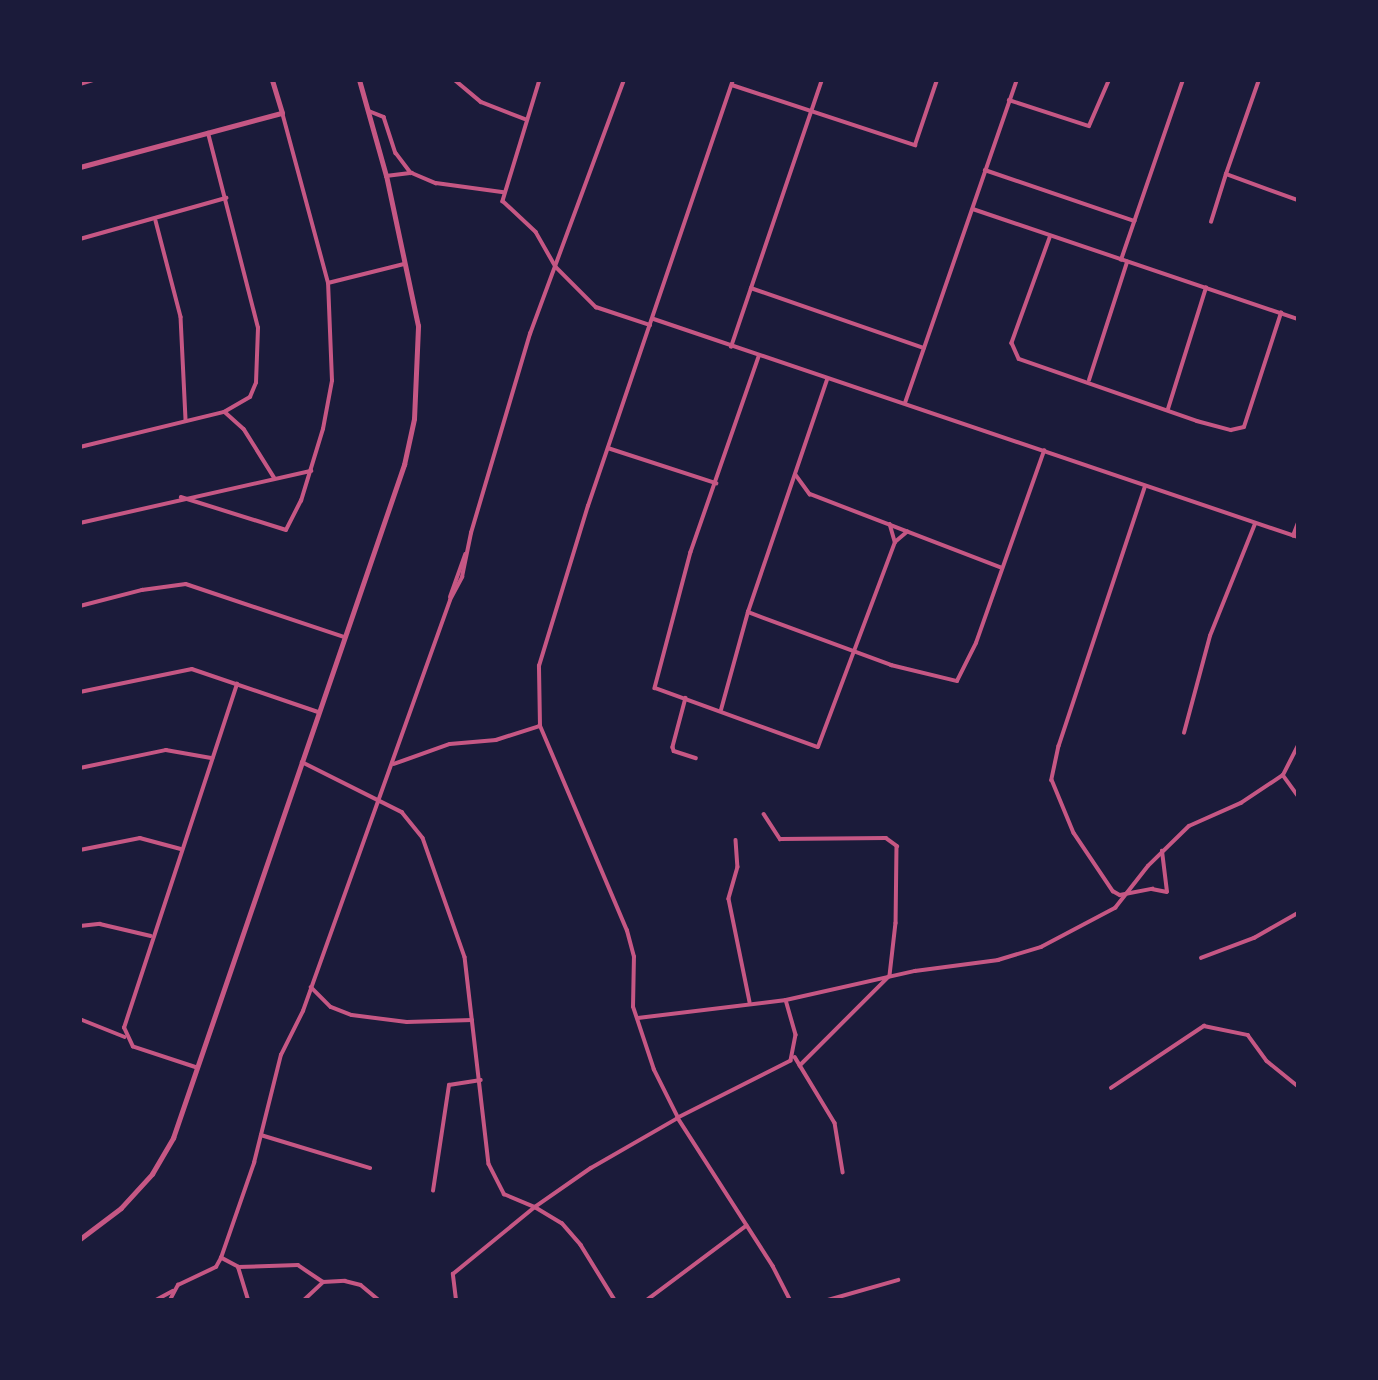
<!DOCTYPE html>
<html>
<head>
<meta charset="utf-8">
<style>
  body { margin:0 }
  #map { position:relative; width:1378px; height:1380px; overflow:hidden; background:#1b1b3a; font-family:Cabin,sans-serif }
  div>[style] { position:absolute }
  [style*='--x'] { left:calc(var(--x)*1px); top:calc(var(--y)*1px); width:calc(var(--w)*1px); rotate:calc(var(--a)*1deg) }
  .minor>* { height:3.5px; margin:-1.75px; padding:0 1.75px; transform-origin:1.75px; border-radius:1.75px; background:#c65784 }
  .tertiary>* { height:4.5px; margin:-2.25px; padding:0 2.25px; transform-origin:2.25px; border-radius:2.25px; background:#c65784 }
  span { translate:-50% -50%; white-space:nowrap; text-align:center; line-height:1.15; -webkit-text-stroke:5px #1b1b3a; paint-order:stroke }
  .frame { position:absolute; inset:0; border:82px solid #1b1b3a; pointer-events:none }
</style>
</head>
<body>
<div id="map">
  <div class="minor">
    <i style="--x:455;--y:80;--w:34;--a:40"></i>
    <i style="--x:481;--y:102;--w:47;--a:21.1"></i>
    <i style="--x:540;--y:80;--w:127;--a:107"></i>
    <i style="--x:503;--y:201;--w:45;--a:43.2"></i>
    <i style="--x:536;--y:232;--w:40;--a:60.3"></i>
    <i style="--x:556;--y:267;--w:57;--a:45"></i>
    <i style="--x:596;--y:307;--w:57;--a:18.4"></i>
    <i style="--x:80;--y:84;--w:14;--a:-17"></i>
    <i style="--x:732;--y:85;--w:193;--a:18.2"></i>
    <i style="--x:915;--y:145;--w:69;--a:-71.3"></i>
    <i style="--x:1009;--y:100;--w:84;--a:18"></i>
    <i style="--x:1089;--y:126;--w:50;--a:-66.5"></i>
    <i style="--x:369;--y:111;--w:16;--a:22"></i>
    <i style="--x:384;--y:117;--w:38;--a:72"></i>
    <i style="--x:396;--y:153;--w:25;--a:53"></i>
    <i style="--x:985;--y:170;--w:158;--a:18.8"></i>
    <i style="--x:1226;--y:174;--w:100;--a:-70.7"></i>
    <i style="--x:386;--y:176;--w:26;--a:-7"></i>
    <i style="--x:412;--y:173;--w:26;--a:23"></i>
    <i style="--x:436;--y:183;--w:68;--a:7.7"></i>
    <i style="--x:973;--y:209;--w:343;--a:18.7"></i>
    <i style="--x:156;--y:221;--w:99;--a:75.4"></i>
    <i style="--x:181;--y:317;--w:104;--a:87.2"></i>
    <i style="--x:1211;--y:222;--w:50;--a:-72.6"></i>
    <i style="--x:1226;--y:174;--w:77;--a:19.9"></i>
    <i style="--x:1050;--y:238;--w:112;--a:109.9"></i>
    <i style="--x:1012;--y:343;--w:17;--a:66"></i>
    <i style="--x:1019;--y:359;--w:188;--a:19.2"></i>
    <i style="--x:1197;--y:421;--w:35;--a:15"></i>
    <i style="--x:1231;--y:430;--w:13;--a:-13"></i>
    <i style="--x:1244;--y:427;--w:120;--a:-72"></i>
    <i style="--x:80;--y:239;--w:152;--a:-15.7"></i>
    <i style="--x:1121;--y:260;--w:190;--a:-71"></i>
    <i style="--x:328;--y:283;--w:78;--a:-14"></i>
    <i style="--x:751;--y:288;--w:183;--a:19.1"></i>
    <i style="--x:654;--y:319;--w:680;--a:18.7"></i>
    <i style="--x:731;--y:347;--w:282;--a:-71.2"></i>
    <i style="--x:759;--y:357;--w:207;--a:109.2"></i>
    <i style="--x:691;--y:552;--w:141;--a:104.8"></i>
    <i style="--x:655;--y:688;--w:173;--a:19.9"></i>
    <i style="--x:818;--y:747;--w:219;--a:-69.4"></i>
    <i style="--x:895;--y:542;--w:16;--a:-40"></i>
    <i style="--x:1089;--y:380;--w:124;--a:-72.1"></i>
    <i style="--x:905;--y:403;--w:342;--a:-70.9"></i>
    <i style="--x:1168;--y:409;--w:127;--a:-72.6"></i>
    <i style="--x:225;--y:412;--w:25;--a:42"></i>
    <i style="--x:244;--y:429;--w:57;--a:58"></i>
    <i style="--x:80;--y:447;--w:148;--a:-13.7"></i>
    <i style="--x:224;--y:412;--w:30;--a:-30"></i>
    <i style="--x:250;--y:397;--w:15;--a:-67"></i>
    <i style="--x:256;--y:383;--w:55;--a:-87.9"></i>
    <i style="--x:258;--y:328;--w:201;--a:-104.4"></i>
    <i style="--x:608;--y:448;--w:114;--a:18"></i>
    <i style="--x:796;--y:475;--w:24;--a:54"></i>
    <i style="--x:810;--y:494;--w:204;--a:21"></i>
    <i style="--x:1145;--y:488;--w:272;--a:108.4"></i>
    <i style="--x:1059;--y:746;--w:35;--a:102"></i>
    <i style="--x:1052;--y:780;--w:57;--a:67.5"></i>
    <i style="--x:1074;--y:833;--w:70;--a:56.1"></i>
    <i style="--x:1113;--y:891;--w:8;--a:30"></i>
    <i style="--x:1120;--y:895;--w:33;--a:-11"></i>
    <i style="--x:1152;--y:889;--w:15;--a:11"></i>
    <i style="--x:1167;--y:892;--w:41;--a:-97"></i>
    <i style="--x:181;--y:497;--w:110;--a:17.4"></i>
    <i style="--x:286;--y:530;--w:33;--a:-63"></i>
    <i style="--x:301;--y:501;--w:75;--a:-73"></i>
    <i style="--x:323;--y:429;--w:49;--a:-79.4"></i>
    <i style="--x:332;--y:381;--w:98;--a:-92.3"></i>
    <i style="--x:328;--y:283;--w:176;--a:-105.1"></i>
    <i style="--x:80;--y:523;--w:237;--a:-12.7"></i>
    <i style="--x:890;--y:524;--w:19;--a:74"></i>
    <i style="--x:1293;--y:536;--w:14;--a:-69"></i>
    <i style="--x:450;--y:597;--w:45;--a:-70.3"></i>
    <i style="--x:80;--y:606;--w:64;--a:-14.5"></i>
    <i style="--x:142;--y:590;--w:44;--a:-7.8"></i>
    <i style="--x:186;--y:584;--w:167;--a:18.5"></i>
    <i style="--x:748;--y:612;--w:153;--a:20.3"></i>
    <i style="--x:891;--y:665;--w:68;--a:13.6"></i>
    <i style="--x:957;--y:681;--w:42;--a:-63.4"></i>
    <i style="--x:976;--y:643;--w:204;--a:-70.5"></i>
    <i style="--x:80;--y:692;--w:114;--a:-11.6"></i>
    <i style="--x:192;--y:669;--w:133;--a:18.8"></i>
    <i style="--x:686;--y:698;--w:51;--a:104.9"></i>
    <i style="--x:673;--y:747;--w:4;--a:76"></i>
    <i style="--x:674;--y:751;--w:23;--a:18"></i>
    <i style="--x:721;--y:710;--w:102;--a:-74.6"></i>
    <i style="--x:748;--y:612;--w:245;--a:-71.2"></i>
    <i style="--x:1184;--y:733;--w:100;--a:-75"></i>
    <i style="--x:1210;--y:636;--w:121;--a:-68.1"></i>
    <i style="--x:302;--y:762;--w:112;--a:26.6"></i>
    <i style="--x:402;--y:812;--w:33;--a:51"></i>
    <i style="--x:423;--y:838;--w:126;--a:70.6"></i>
    <i style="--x:465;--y:957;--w:208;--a:83.4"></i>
    <i style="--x:489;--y:1164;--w:34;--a:63"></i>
    <i style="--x:504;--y:1194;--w:34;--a:23"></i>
    <i style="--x:535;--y:1207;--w:68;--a:-34.9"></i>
    <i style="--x:591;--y:1168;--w:100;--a:-29.9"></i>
    <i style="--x:678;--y:1118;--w:54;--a:-116.6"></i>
    <i style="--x:654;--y:1070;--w:66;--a:-108.4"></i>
    <i style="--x:633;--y:1007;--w:50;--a:-88.9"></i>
    <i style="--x:634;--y:957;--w:27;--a:-105"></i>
    <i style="--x:627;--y:931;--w:223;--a:-113"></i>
    <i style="--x:540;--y:726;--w:60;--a:-91"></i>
    <i style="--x:539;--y:666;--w:167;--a:-73"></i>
    <i style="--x:588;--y:506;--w:450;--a:-71.2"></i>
    <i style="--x:394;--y:764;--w:59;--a:-19.7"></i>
    <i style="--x:450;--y:744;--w:46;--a:-5"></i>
    <i style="--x:496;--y:740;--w:46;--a:-17.7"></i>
    <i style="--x:80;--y:768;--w:88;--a:-11.8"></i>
    <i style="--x:166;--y:750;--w:47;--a:9.9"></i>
    <i style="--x:1283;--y:775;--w:26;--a:54"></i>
    <i style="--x:764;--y:814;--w:30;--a:57"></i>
    <i style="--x:780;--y:839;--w:106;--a:-0.5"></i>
    <i style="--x:886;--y:838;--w:14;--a:36"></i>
    <i style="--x:897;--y:846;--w:77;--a:90.7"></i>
    <i style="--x:896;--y:923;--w:53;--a:96.5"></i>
    <i style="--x:890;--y:976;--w:127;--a:135"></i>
    <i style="--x:736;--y:840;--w:27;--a:86"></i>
    <i style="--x:738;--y:867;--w:33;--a:106"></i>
    <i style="--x:729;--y:899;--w:105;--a:78.5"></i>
    <i style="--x:80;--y:850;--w:61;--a:-11.3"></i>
    <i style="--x:140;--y:838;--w:42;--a:15"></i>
    <i style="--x:80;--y:926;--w:20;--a:-6"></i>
    <i style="--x:100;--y:924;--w:52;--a:13.2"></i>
    <i style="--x:1201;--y:958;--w:57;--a:-20.7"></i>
    <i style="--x:1254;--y:938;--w:51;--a:-29.6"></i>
    <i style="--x:311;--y:987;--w:28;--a:45"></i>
    <i style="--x:331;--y:1007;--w:22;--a:21"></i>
    <i style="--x:352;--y:1015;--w:55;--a:7.3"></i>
    <i style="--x:407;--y:1022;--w:65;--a:-1.8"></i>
    <i style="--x:786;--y:1000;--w:36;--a:74"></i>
    <i style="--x:796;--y:1035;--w:26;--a:101"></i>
    <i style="--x:791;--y:1061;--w:127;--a:153.2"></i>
    <i style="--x:678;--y:1118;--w:176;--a:57.3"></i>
    <i style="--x:773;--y:1266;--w:38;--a:63"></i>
    <i style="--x:638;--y:1018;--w:149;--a:-6.9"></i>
    <i style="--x:786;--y:1000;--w:132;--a:-12.7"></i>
    <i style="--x:915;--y:971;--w:84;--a:-7.5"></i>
    <i style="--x:998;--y:960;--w:45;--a:-16.8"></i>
    <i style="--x:1041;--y:947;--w:84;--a:-27.8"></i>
    <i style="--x:1115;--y:908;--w:53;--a:-51.8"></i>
    <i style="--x:1148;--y:866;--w:57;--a:-44.3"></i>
    <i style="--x:1189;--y:826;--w:57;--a:-23.9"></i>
    <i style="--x:1241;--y:803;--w:50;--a:-33.7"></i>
    <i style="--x:1283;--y:775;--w:34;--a:-63"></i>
    <i style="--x:80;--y:1019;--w:48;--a:21.8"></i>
    <i style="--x:795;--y:1057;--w:77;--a:58.8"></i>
    <i style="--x:835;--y:1123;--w:50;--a:80.7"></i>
    <i style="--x:197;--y:1068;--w:67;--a:-161.8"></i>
    <i style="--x:133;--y:1047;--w:21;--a:-115"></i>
    <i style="--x:124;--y:1028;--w:362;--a:-71.8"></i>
    <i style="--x:1111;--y:1088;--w:112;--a:-33.7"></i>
    <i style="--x:1204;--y:1026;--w:45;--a:11.6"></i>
    <i style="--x:1248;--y:1035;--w:32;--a:54"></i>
    <i style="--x:1267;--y:1061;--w:40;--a:39"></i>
    <i style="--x:261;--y:1135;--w:114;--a:16.8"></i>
    <i style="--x:433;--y:1191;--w:107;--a:-81.4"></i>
    <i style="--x:449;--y:1085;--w:32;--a:-9"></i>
    <i style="--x:238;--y:1267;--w:60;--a:-1.9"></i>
    <i style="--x:298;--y:1265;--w:30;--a:34"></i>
    <i style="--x:156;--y:1300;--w:19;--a:-28"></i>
    <i style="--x:170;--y:1300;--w:17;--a:-62"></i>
    <i style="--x:178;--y:1285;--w:42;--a:-25.3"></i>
    <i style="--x:216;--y:1267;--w:10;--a:-61"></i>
    <i style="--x:248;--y:1300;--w:34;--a:-107"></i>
    <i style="--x:238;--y:1267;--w:19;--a:-152"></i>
    <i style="--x:221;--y:1258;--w:101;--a:-70.8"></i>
    <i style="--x:254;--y:1163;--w:111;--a:-76"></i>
    <i style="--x:281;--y:1055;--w:49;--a:-63.4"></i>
    <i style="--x:303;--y:1011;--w:436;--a:-70.3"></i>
    <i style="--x:450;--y:600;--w:26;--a:-62"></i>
    <i style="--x:462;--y:577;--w:45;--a:-78.4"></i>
    <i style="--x:471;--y:533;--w:208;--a:-73.5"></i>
    <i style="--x:530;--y:334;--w:271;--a:-69.7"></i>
    <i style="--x:304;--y:1300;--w:26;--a:-43"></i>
    <i style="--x:323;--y:1282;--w:22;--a:-3"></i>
    <i style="--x:345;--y:1281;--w:16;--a:14"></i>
    <i style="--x:361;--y:1285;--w:23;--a:40"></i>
    <i style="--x:456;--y:1300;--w:26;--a:-97"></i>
    <i style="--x:453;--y:1274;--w:106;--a:-39.3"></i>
    <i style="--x:535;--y:1207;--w:31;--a:31"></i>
    <i style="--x:562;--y:1223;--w:29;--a:49"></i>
    <i style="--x:581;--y:1245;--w:65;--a:58.3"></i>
    <i style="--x:647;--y:1300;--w:124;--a:-36.8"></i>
    <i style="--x:828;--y:1300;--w:73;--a:-15.9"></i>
  </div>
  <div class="tertiary">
    <i style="--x:80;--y:167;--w:209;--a:-15"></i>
    <i style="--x:282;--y:113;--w:34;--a:-107"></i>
    <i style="--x:80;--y:1239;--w:51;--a:-37.1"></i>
    <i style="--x:121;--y:1208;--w:46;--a:-47.6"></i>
    <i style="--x:152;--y:1174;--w:42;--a:-59.7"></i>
    <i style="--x:173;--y:1138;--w:712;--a:-71.06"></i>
    <i style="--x:404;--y:465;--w:47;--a:-77.7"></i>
    <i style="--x:414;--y:419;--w:93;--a:-87.5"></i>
    <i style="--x:418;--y:326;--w:153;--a:-102"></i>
    <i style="--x:386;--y:176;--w:100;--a:-105.7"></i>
  </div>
  <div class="frame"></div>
</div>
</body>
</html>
